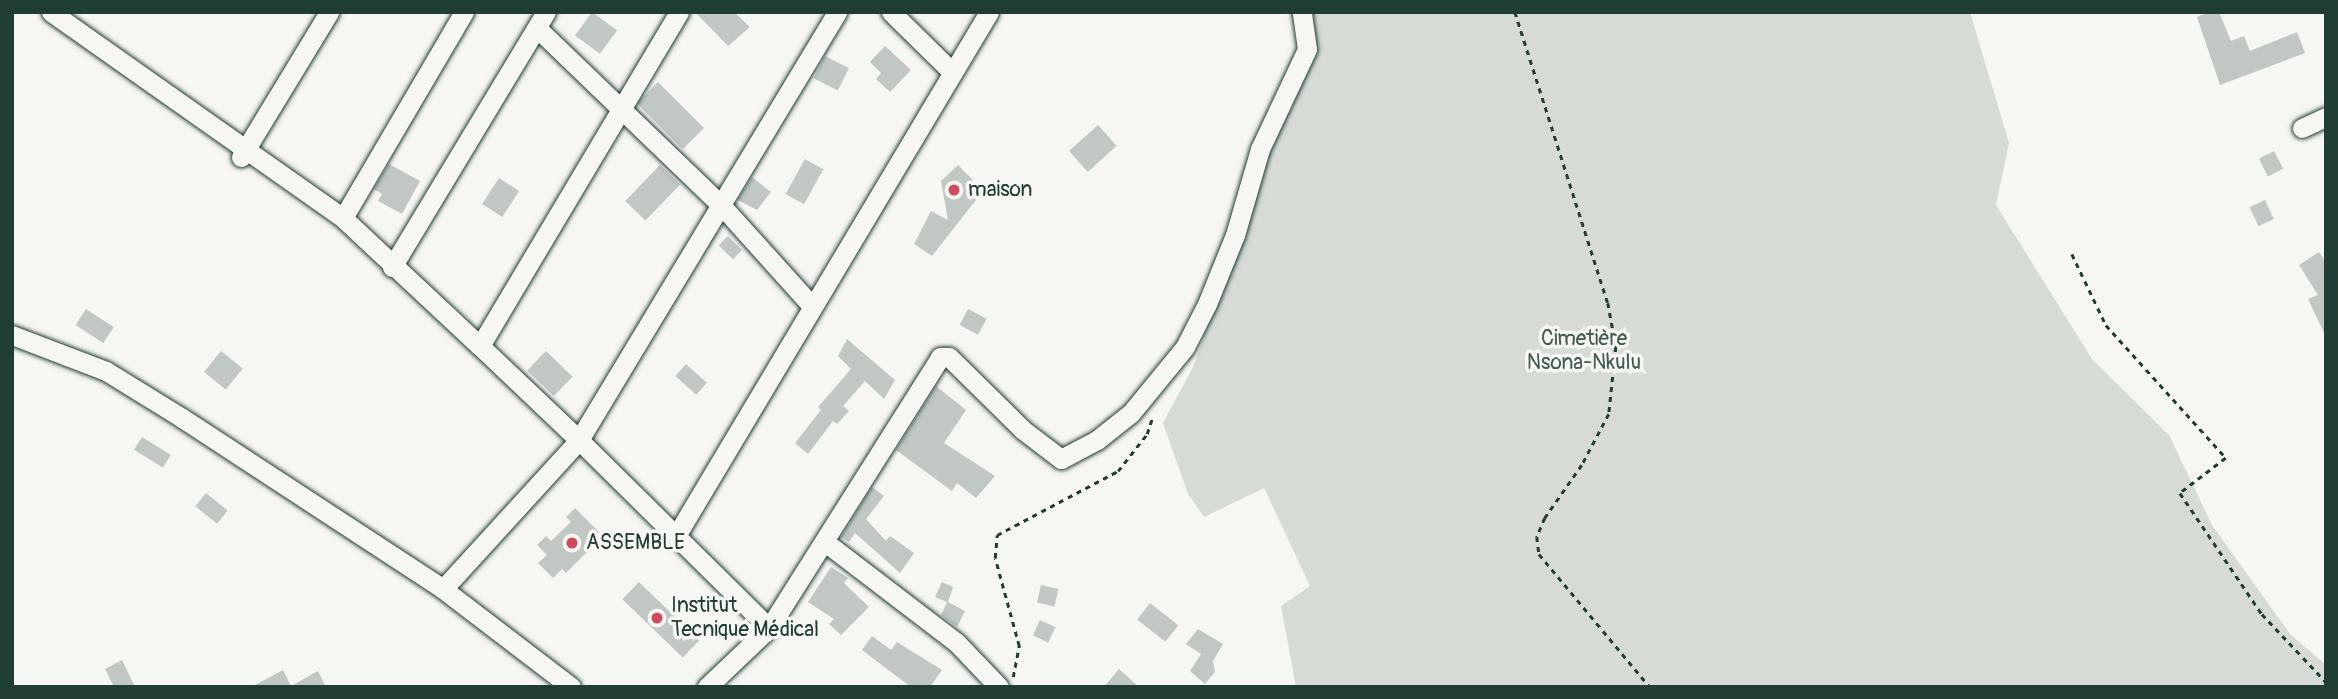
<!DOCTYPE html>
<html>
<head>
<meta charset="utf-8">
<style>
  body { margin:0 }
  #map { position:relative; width:2338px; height:699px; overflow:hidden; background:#f6f6f2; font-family:Pangolin,sans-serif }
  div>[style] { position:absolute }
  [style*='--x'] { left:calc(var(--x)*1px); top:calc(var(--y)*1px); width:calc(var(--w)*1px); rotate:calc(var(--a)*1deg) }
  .green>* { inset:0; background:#d6dbd6 }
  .building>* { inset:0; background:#c1c8c3; transform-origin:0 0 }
  .path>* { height:2.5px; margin-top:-1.25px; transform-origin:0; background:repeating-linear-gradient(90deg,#1f3d34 0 5px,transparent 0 10px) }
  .roads { filter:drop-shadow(0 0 2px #1f3d34) drop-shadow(0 0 2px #1f3d34) }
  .minor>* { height:19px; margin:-9.5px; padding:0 9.5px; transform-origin:9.5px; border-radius:9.5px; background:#f6f6f2 }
  .dots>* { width:19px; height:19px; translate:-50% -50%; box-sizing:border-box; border:4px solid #f6f6f2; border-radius:50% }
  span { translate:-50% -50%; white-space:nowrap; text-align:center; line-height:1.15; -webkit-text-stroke:7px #f6f6f2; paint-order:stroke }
  .poi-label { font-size:21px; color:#1f3d34 }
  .left { translate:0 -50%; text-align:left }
  .park-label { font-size:21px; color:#445d54 }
  .frame { position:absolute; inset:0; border:14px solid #1f3d34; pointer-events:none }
</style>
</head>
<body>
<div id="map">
  <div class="green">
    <i style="clip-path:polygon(1309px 12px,1970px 12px,2009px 143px,1996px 205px,2092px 359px,2169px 435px,2212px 525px,2290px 634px,2326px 665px,2326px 687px,1296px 687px,1281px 606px,1310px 586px,1264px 488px,1204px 517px,1188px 494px,1163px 423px,1194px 365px,1237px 242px)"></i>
  </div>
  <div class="building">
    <i style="left:592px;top:12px;width:31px;height:29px;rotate:36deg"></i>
    <i style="clip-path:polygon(695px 12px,734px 12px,750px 27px,728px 46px)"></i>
    <i style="clip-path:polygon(2209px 12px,2219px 12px,2231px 41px,2244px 36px,2250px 51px,2297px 32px,2305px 53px,2220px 85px,2197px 17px)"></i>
    <i style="clip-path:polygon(885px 46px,911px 70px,890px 92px,876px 79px,881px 73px,870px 62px)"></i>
    <i style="left:825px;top:56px;width:27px;height:25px;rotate:27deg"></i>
    <i style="left:658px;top:82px;width:65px;height:30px;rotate:45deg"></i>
    <i style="left:1098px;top:125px;width:28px;height:39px;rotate:48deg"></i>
    <i style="left:2274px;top:151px;width:20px;height:17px;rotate:63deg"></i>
    <i style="left:805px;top:159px;width:21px;height:40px;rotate:29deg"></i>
    <i style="clip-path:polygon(389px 164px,420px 181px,402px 214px,378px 201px,382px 194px,374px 189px)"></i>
    <i style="left:660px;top:165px;width:28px;height:50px;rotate:44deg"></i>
    <i style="clip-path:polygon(958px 165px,973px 180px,965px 188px,976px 200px,932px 256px,914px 244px,931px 211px,948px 220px,941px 181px)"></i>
    <i style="clip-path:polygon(752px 177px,771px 192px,757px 210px,738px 200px)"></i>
    <i style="left:499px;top:178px;width:24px;height:31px;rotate:33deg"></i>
    <i style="left:2265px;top:200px;width:21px;height:17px;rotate:65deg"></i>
    <i style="left:728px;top:236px;width:20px;height:13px;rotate:45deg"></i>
    <i style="clip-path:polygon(2319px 252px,2326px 262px,2326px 337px,2308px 299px,2318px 295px,2299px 265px)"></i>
    <i style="left:86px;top:309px;width:33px;height:19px;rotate:33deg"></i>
    <i style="left:968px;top:309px;width:21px;height:18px;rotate:28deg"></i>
    <i style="clip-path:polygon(847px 339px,895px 380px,884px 399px,865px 381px,843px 406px,849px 411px,837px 424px,833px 421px,808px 454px,795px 443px,821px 410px,818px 407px,851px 369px,838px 356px)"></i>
    <i style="left:221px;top:351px;width:28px;height:27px;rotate:39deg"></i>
    <i style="left:546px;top:351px;width:37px;height:27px;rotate:44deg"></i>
    <i style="left:686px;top:364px;width:28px;height:16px;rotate:42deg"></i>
    <i style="clip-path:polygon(936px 386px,966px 410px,944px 443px,995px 476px,976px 498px,957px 483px,952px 491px,896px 450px)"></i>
    <i style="left:142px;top:437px;width:34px;height:15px;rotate:32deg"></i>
    <i style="clip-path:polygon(872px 487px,884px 496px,866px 519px,886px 541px,890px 536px,914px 553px,900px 573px,855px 533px,849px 542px,841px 537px)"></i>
    <i style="left:206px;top:493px;width:28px;height:17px;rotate:39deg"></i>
    <i style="clip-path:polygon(575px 508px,607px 540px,598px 549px,594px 545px,566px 573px,562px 569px,553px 578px,538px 563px,547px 555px,537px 545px,546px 536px,551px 541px,571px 522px,566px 517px)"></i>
    <i style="clip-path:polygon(831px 567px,848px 578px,844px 583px,869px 607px,841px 635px,829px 624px,834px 619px,808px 602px)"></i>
    <i style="left:639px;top:582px;width:84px;height:24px;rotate:44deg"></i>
    <i style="clip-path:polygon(942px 582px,953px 587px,948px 602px,965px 611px,957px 627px,941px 615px,947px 602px,935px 597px)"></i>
    <i style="left:1041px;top:585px;width:18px;height:18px;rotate:13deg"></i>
    <i style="left:1150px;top:603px;width:36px;height:21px;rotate:38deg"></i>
    <i style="left:1040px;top:620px;width:17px;height:17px;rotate:25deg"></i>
    <i style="clip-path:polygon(1198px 629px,1223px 644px,1213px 661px,1215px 672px,1205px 684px,1190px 671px,1201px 654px,1186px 644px)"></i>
    <i style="clip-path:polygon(872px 636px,891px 650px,897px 642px,942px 670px,930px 687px,911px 687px,862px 650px)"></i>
    <i style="clip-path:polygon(122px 660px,135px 687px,114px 687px,105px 669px)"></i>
    <i style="clip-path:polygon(1119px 669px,1139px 687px,1104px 687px)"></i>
    <i style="clip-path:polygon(283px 670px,291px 686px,318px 671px,326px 687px,251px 687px)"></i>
  </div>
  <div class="path">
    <i style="--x:1515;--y:12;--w:305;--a:72.3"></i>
    <i style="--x:1608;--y:303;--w:45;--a:79.7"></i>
    <i style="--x:1616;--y:347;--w:67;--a:96"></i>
    <i style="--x:1609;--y:414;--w:58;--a:117.9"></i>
    <i style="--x:1582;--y:465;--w:65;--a:124.9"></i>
    <i style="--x:1545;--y:518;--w:21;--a:113"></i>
    <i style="--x:1537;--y:537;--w:17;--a:83"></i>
    <i style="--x:1539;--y:554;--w:173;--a:50.2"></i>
    <i style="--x:2072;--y:254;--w:79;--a:64.4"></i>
    <i style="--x:2106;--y:325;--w:179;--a:47.9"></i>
    <i style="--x:2226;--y:458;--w:58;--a:142.7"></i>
    <i style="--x:2180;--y:493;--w:146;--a:55.9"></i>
    <i style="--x:2262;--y:614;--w:93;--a:46.7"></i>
    <i style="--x:1013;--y:677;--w:32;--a:-79"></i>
    <i style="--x:1019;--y:646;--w:91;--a:-105.3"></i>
    <i style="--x:995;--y:558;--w:23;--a:-85"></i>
    <i style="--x:997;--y:535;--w:137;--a:-27.9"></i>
    <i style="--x:1118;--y:471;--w:47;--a:-51.9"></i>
    <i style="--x:1147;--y:434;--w:19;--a:-72"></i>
  </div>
  <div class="roads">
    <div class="minor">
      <i style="--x:51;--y:12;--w:357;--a:35.2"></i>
      <i style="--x:343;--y:218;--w:187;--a:43.1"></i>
      <i style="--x:891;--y:12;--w:84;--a:44.5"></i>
      <i style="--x:537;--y:28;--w:255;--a:43.9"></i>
      <i style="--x:721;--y:205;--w:135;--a:48"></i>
      <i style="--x:2302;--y:128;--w:26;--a:-25"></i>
      <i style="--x:241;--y:157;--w:170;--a:-58.7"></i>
      <i style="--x:343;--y:218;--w:239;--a:-59.6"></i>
      <i style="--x:392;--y:267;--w:298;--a:-58.9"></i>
      <i style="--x:12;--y:335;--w:101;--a:21"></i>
      <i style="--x:106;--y:371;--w:89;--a:31.7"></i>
      <i style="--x:182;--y:418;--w:312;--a:33.2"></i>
      <i style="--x:443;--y:589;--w:161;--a:37.4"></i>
      <i style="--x:676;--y:536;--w:610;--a:-59.15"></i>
      <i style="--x:825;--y:542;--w:165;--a:37.4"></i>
      <i style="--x:956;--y:642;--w:62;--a:46.3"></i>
      <i style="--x:443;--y:589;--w:202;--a:-47.6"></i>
      <i style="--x:579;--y:440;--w:137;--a:-136.5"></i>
      <i style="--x:480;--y:346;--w:389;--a:-59.2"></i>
      <i style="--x:769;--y:628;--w:267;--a:-135.3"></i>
      <i style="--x:579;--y:440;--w:500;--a:-58.9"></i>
      <i style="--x:707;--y:687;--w:86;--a:-43.6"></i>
      <i style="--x:769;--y:628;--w:320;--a:-57.7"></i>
      <i style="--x:940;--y:357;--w:9;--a:0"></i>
      <i style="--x:949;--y:357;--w:104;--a:44.6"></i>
      <i style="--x:1023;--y:430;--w:48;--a:37.3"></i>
      <i style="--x:1061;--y:459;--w:41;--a:-27.8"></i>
      <i style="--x:1097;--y:440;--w:43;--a:-38.5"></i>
      <i style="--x:1131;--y:413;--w:85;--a:-50.7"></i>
      <i style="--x:1185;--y:347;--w:48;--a:-62.9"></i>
      <i style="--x:1207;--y:304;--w:74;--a:-67.9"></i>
      <i style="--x:1235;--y:235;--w:90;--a:-73.8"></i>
      <i style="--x:1260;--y:149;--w:110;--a:-64.8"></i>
      <i style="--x:1307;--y:49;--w:37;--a:-98"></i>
    </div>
  </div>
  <div class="dots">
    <i style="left:954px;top:190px;background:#d1495b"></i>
    <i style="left:572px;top:543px;background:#d1495b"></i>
    <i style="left:657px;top:618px;background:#d1495b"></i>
  </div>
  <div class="poi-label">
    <span class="left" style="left:968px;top:190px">maison</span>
    <span class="left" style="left:586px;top:543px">ASSEMBLE</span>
    <span class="left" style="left:671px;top:618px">Institut<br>Tecnique Médical</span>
  </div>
  <div class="park-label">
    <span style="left:1584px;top:351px">Cimetière<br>Nsona-Nkulu</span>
  </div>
  <div class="frame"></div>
</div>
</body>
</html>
